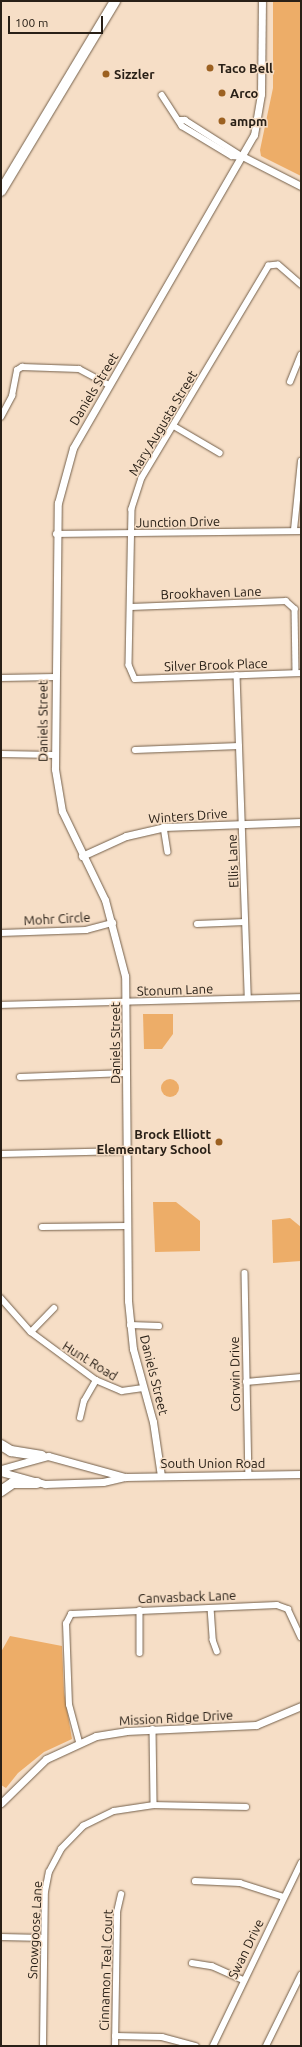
<!DOCTYPE html>
<html>
<head>
<meta charset="utf-8">
<style>
  body { margin:0 }
  #map { position:relative; width:302px; height:2047px; overflow:hidden; background:#f6dec6; font-family:Ubuntu,sans-serif }
  div>[style] { position:absolute }
  [style*='--x'] { left:calc(var(--x)*1px); top:calc(var(--y)*1px); width:calc(var(--w)*1px); rotate:calc(var(--a)*1deg) }
  .green>* { inset:0; background:#edad68 }
  .round { border-radius:50% }
  .roads { filter:drop-shadow(0 0 1px #74604b) drop-shadow(0 0 1px #74604b) }
  .minor>* { height:5.5px; margin:-2.75px; padding:0 2.75px; transform-origin:2.75px; border-radius:2.75px; background:#fff }
  .tertiary>* { height:7px; margin:-3.5px; padding:0 3.5px; transform-origin:3.5px; border-radius:3.5px; background:#fff }
  .motorway>* { height:10px; margin:-5px; padding:0 5px; transform-origin:5px; border-radius:5px; background:#fff }
  .dots>* { width:11px; height:11px; translate:-50% -50%; box-sizing:border-box; border:2px solid #f6dec6; border-radius:50% }
  span { translate:-50% -50%; white-space:nowrap; text-align:center; line-height:1.15; -webkit-text-stroke:3px #f6dec6; paint-order:stroke }
  .poi-label { font-size:13px; color:#292017; font-weight:700 }
  .left { translate:0 -50%; text-align:left }
  .right { translate:-100% -50%; text-align:right }
  .street-label { font-size:13px; color:#292017 }
  .frame { position:absolute; inset:0; border:2px solid #292017; pointer-events:none }
  .scale { position:absolute; left:8px; top:16px; width:95px; height:18px; box-sizing:border-box; border:2px solid #292017; border-top:0; padding-left:5px; font-size:12px; line-height:14px; white-space:nowrap; color:#292017; -webkit-text-stroke:3px #f6dec6; paint-order:stroke }
</style>
</head>
<body>
<div id="map">
  <div class="green">
    <i style="clip-path:polygon(273px 1px,301px 1px,301px 176px,261px 156px,260px 150px,273px 88px)"></i>
    <i style="clip-path:polygon(143px 1014px,173px 1014px,173px 1034px,162px 1049px,144px 1049px)"></i>
    <i class="round" style="left:161px;top:1079px;width:18px;height:18px"></i>
    <i style="clip-path:polygon(153px 1202px,176px 1202px,200px 1221px,200px 1251px,155px 1252px)"></i>
    <i style="clip-path:polygon(290px 1218px,301px 1227px,301px 1261px,273px 1263px,272px 1220px)"></i>
    <i style="clip-path:polygon(10px 1636px,62px 1646px,64px 1692px,72px 1739px,44px 1752px,18px 1773px,6px 1788px,1px 1785px,1px 1652px)"></i>
  </div>
  <div class="roads">
    <div class="minor">
      <i style="--x:162;--y:95;--w:37;--a:57"></i>
      <i style="--x:182;--y:126;--w:58;--a:31"></i>
      <i style="--x:232;--y:156;--w:11;--a:5"></i>
      <i style="--x:179;--y:120;--w:6;--a:0"></i>
      <i style="--x:185;--y:120;--w:69;--a:32.5"></i>
      <i style="--x:301;--y:285;--w:30;--a:-139"></i>
      <i style="--x:278;--y:265;--w:9;--a:174"></i>
      <i style="--x:269;--y:266;--w:247;--a:120.9"></i>
      <i style="--x:142;--y:478;--w:33;--a:108"></i>
      <i style="--x:132;--y:509;--w:156;--a:91.1"></i>
      <i style="--x:129;--y:665;--w:15;--a:67"></i>
      <i style="--x:135;--y:679;--w:166;--a:-2.1"></i>
      <i style="--x:290;--y:382;--w:29;--a:-68"></i>
      <i style="--x:1;--y:417;--w:24;--a:-62"></i>
      <i style="--x:12;--y:396;--w:26;--a:-79"></i>
      <i style="--x:17;--y:370;--w:6;--a:-31"></i>
      <i style="--x:22;--y:367;--w:57;--a:2"></i>
      <i style="--x:79;--y:369;--w:34;--a:28"></i>
      <i style="--x:174;--y:426;--w:53;--a:30.4"></i>
      <i style="--x:294;--y:530;--w:69;--a:-84.2"></i>
      <i style="--x:56;--y:534;--w:245;--a:-0.7"></i>
      <i style="--x:131;--y:607;--w:155;--a:-2.2"></i>
      <i style="--x:286;--y:601;--w:12;--a:42"></i>
      <i style="--x:295;--y:609;--w:64;--a:89.1"></i>
      <i style="--x:237;--y:675;--w:323;--a:88"></i>
      <i style="--x:1;--y:678;--w:54;--a:-1.1"></i>
      <i style="--x:135;--y:750;--w:104;--a:-2.2"></i>
      <i style="--x:1;--y:754;--w:53;--a:1.1"></i>
      <i style="--x:164;--y:827;--w:25;--a:81"></i>
      <i style="--x:197;--y:924;--w:48;--a:-2.4"></i>
      <i style="--x:1;--y:933;--w:85;--a:-2"></i>
      <i style="--x:86;--y:930;--w:28;--a:-15"></i>
      <i style="--x:1;--y:1005;--w:300;--a:-1.5"></i>
      <i style="--x:20;--y:1077;--w:107;--a:-2.1"></i>
      <i style="--x:1;--y:1154;--w:126;--a:-1.4"></i>
      <i style="--x:42;--y:1227;--w:85;--a:-0.7"></i>
      <i style="--x:245;--y:1273;--w:202;--a:88.9"></i>
      <i style="--x:1;--y:1298;--w:45;--a:48.6"></i>
      <i style="--x:31;--y:1332;--w:81;--a:36.4"></i>
      <i style="--x:96;--y:1380;--w:28;--a:23"></i>
      <i style="--x:122;--y:1391;--w:21;--a:-8"></i>
      <i style="--x:130;--y:1325;--w:29;--a:2"></i>
      <i style="--x:31;--y:1332;--w:33;--a:-46"></i>
      <i style="--x:246;--y:1382;--w:55;--a:-5.2"></i>
      <i style="--x:80;--y:1418;--w:17;--a:-77"></i>
      <i style="--x:84;--y:1401;--w:24;--a:-60"></i>
      <i style="--x:211;--y:1608;--w:32;--a:86"></i>
      <i style="--x:213;--y:1640;--w:12;--a:70"></i>
      <i style="--x:140;--y:1610;--w:43;--a:90"></i>
      <i style="--x:153;--y:1729;--w:76;--a:89.2"></i>
      <i style="--x:79;--y:1742;--w:38;--a:-105"></i>
      <i style="--x:69;--y:1705;--w:81;--a:-92.1"></i>
      <i style="--x:66;--y:1624;--w:11;--a:-63"></i>
      <i style="--x:71;--y:1614;--w:206;--a:-2.5"></i>
      <i style="--x:277;--y:1605;--w:12;--a:20"></i>
      <i style="--x:288;--y:1609;--w:31;--a:65"></i>
      <i style="--x:195;--y:1881;--w:45;--a:2.5"></i>
      <i style="--x:240;--y:1883;--w:46;--a:17.7"></i>
      <i style="--x:1;--y:1937;--w:43;--a:1.3"></i>
      <i style="--x:192;--y:1963;--w:20;--a:9"></i>
      <i style="--x:212;--y:1966;--w:35;--a:24"></i>
      <i style="--x:115;--y:2036;--w:47;--a:1.2"></i>
      <i style="--x:162;--y:2037;--w:35;--a:15"></i>
      <i style="--x:43;--y:2046;--w:154;--a:-89.3"></i>
      <i style="--x:45;--y:1892;--w:20;--a:-79"></i>
      <i style="--x:49;--y:1872;--w:26;--a:-62"></i>
      <i style="--x:61;--y:1849;--w:32;--a:-46"></i>
      <i style="--x:83;--y:1826;--w:34;--a:-26"></i>
      <i style="--x:114;--y:1811;--w:40;--a:-8.5"></i>
      <i style="--x:154;--y:1805;--w:92;--a:1.2"></i>
      <i style="--x:115;--y:2046;--w:134;--a:-89.1"></i>
      <i style="--x:117;--y:1912;--w:18;--a:-77"></i>
      <i style="--x:213;--y:2046;--w:203;--a:-64.3"></i>
      <i style="--x:266;--y:2046;--w:79;--a:-63.8"></i>
    </div>
    <div class="tertiary">
      <i style="--x:244;--y:157;--w:64;--a:27"></i>
      <i style="--x:82;--y:856;--w:48;--a:-24.4"></i>
      <i style="--x:126;--y:836;--w:39;--a:-13"></i>
      <i style="--x:164;--y:827;--w:137;--a:-2.1"></i>
      <i style="--x:1;--y:1469;--w:49;--a:-15.5"></i>
      <i style="--x:48;--y:1456;--w:80;--a:15.3"></i>
      <i style="--x:1;--y:1472;--w:46;--a:15.3"></i>
      <i style="--x:45;--y:1484;--w:58;--a:-2"></i>
      <i style="--x:103;--y:1482;--w:23;--a:-13"></i>
      <i style="--x:125;--y:1477;--w:176;--a:-1"></i>
      <i style="--x:161;--y:1476;--w:55;--a:-98.4"></i>
      <i style="--x:153;--y:1422;--w:76;--a:-105.3"></i>
      <i style="--x:133;--y:1349;--w:48;--a:-95.9"></i>
      <i style="--x:128;--y:1301;--w:325;--a:-90.5"></i>
      <i style="--x:125;--y:976;--w:79;--a:-104.7"></i>
      <i style="--x:105;--y:900;--w:99;--a:-115.8"></i>
      <i style="--x:62;--y:811;--w:43;--a:-99.5"></i>
      <i style="--x:55;--y:769;--w:266;--a:-89.4"></i>
      <i style="--x:58;--y:503;--w:57;--a:-74.7"></i>
      <i style="--x:73;--y:448;--w:362;--a:-60"></i>
      <i style="--x:254;--y:135;--w:42;--a:-80.3"></i>
      <i style="--x:261;--y:94;--w:93;--a:-89.4"></i>
      <i style="--x:1;--y:1803;--w:63;--a:-44.4"></i>
      <i style="--x:46;--y:1759;--w:55;--a:-24.7"></i>
      <i style="--x:96;--y:1736;--w:30;--a:-9"></i>
      <i style="--x:126;--y:1731;--w:130;--a:-2.6"></i>
      <i style="--x:256;--y:1725;--w:49;--a:-22.9"></i>
    </div>
    <div class="motorway">
      <i style="--x:1;--y:191;--w:222;--a:-59"></i>
      <i style="--x:1;--y:1445;--w:12;--a:31"></i>
      <i style="--x:11;--y:1451;--w:31;--a:9"></i>
      <i style="--x:1;--y:1491;--w:14;--a:-34"></i>
      <i style="--x:13;--y:1483;--w:24;--a:0"></i>
    </div>
  </div>
  <div class="dots">
    <i style="left:210px;top:68px;background:#9c6121"></i>
    <i style="left:106px;top:74px;background:#9c6121"></i>
    <i style="left:222px;top:93px;background:#9c6121"></i>
    <i style="left:222px;top:121px;background:#9c6121"></i>
    <i style="left:219px;top:1142px;background:#9c6121"></i>
  </div>
  <div class="poi-label">
    <span class="left" style="left:218px;top:68px">Taco Bell</span>
    <span class="left" style="left:114px;top:74px">Sizzler</span>
    <span class="left" style="left:230px;top:93px">Arco</span>
    <span class="left" style="left:230px;top:121px">ampm</span>
    <span class="right" style="left:211px;top:1142px">Brock Elliott<br>Elementary School</span>
  </div>
  <div class="street-label">
    <span style="left:94px;top:389px;rotate:-59deg">Daniels Street</span>
    <span style="left:163px;top:423px;rotate:-59deg">Mary Augusta Street</span>
    <span style="left:178px;top:522px;rotate:-1deg">Junction Drive</span>
    <span style="left:211px;top:593px;rotate:-2deg">Brookhaven Lane</span>
    <span style="left:216px;top:665px;rotate:-2deg">Silver Brook Place</span>
    <span style="left:43px;top:721px;rotate:-90deg">Daniels Street</span>
    <span style="left:188px;top:816px;rotate:-4deg">Winters Drive</span>
    <span style="left:233px;top:861px;rotate:-92deg">Ellis Lane</span>
    <span style="left:57px;top:919px;rotate:-3deg">Mohr Circle</span>
    <span style="left:175px;top:990px;rotate:-2deg">Stonum Lane</span>
    <span style="left:115px;top:1043px;rotate:-90deg">Daniels Street</span>
    <span style="left:90px;top:1361px;rotate:32deg">Hunt Road</span>
    <span style="left:235px;top:1374px;rotate:-91deg">Corwin Drive</span>
    <span style="left:154px;top:1375px;rotate:76deg">Daniels Street</span>
    <span style="left:213px;top:1463px">South Union Road</span>
    <span style="left:187px;top:1597px;rotate:-2deg">Canvasback Lane</span>
    <span style="left:176px;top:1718px;rotate:-3deg">Mission Ridge Drive</span>
    <span style="left:35px;top:1930px;rotate:-87deg">Snowgoose Lane</span>
    <span style="left:246px;top:1949px;rotate:-64deg">Swan Drive</span>
    <span style="left:106px;top:1970px;rotate:-88deg">Cinnamon Teal Court</span>
  </div>
  <div class="frame"></div>
  <div class="scale">100 m</div>
</div>
</body>
</html>
